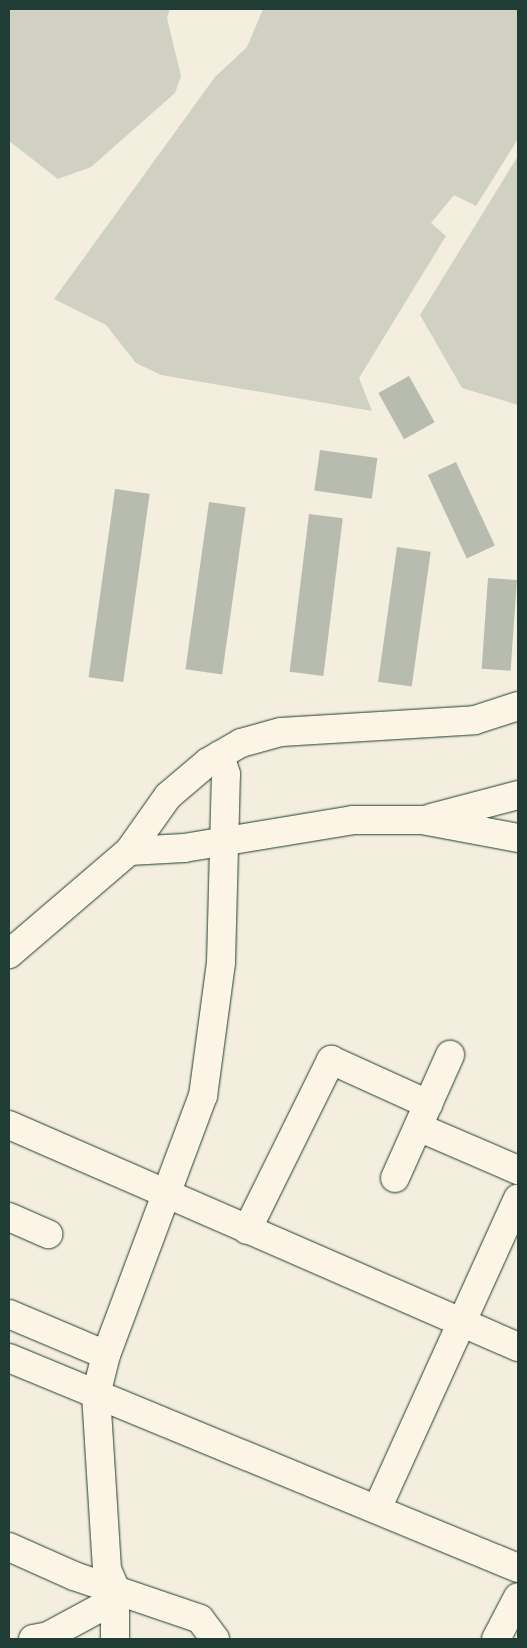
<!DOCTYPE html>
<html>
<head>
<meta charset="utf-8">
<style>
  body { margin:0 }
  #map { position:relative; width:527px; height:1648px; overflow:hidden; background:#f3eede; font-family:"Comic Neue",sans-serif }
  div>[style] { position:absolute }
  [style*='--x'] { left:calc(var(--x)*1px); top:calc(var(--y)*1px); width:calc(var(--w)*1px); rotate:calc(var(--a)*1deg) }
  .green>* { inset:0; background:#d0d1c2 }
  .building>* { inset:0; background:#b8bcae; transform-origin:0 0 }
  .roads { filter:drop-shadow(0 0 1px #1f3d34) drop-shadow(0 0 1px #1f3d34) }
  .minor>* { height:28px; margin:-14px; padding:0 14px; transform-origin:14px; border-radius:14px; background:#fcf5e5 }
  span { translate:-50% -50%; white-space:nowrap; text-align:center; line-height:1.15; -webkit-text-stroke:5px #fcf5e5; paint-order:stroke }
  .frame { position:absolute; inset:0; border:10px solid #1f3d34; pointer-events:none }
</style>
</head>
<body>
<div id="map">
  <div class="green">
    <i style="clip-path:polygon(9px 9px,170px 9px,167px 18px,181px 76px,175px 93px,91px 167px,58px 179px,9px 141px)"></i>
    <i style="clip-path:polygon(263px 9px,518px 9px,518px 139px,476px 206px,454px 195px,431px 223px,446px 236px,359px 378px,372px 411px,161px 375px,136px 363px,106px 325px,54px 299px,215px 77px,247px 47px)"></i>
    <i style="clip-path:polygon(518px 156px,518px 405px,462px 388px,420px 315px)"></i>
  </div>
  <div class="building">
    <i style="left:409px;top:376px;width:53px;height:35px;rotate:61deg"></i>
    <i style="left:320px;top:450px;width:58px;height:41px;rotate:8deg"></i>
    <i style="left:456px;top:462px;width:92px;height:31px;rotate:65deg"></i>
    <i style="left:115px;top:489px;width:35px;height:190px;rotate:8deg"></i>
    <i style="left:209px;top:502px;width:37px;height:169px;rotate:8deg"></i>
    <i style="left:309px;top:514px;width:34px;height:159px;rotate:7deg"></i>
    <i style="left:397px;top:547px;width:34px;height:136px;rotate:8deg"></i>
    <i style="left:488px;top:578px;width:29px;height:91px;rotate:4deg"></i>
  </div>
  <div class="roads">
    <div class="minor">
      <i style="--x:431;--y:818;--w:90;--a:-14.8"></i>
      <i style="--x:129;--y:851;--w:55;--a:-3.1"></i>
      <i style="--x:184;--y:848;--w:171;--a:-9.4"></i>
      <i style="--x:353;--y:820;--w:69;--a:0"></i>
      <i style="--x:422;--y:820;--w:98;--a:10.6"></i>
      <i style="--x:9;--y:954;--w:158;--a:-40.6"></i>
      <i style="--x:129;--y:851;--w:67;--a:-54.7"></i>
      <i style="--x:168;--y:796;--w:52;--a:-40.4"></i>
      <i style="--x:208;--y:762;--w:38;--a:-30"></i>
      <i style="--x:241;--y:743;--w:41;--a:-15.4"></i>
      <i style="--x:281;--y:732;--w:194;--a:-3.5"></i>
      <i style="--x:475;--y:720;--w:45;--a:-18"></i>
      <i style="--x:9;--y:1125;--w:555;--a:23.56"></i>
      <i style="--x:418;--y:1127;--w:109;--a:23.3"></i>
      <i style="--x:395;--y:1178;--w:135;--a:-65.9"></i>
      <i style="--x:9;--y:1217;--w:43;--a:23.6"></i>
      <i style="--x:247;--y:1230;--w:190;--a:-63.7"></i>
      <i style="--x:331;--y:1060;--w:107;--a:24.4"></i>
      <i style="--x:9;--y:1314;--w:105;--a:22.9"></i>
      <i style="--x:9;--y:1358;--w:551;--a:22.42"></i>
      <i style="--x:377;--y:1509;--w:341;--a:-65.6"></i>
      <i style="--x:9;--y:1547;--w:71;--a:24"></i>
      <i style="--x:74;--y:1576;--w:133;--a:18.8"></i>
      <i style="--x:200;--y:1619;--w:25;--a:53"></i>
      <i style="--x:33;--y:1639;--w:15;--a:-11"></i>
      <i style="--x:48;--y:1636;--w:72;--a:-28.4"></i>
      <i style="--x:111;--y:1602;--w:15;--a:-74"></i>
      <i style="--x:115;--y:1639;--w:51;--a:-90"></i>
      <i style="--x:115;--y:1588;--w:21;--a:-113"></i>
      <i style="--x:107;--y:1569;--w:174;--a:-93.6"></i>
      <i style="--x:96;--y:1395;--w:41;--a:-76"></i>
      <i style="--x:106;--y:1355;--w:277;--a:-69.5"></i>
      <i style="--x:203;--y:1096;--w:134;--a:-82.3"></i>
      <i style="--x:221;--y:963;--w:189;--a:-88.5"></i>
      <i style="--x:226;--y:774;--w:20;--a:-108"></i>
      <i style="--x:496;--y:1639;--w:47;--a:-62.4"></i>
    </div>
  </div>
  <div class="frame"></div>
</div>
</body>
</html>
